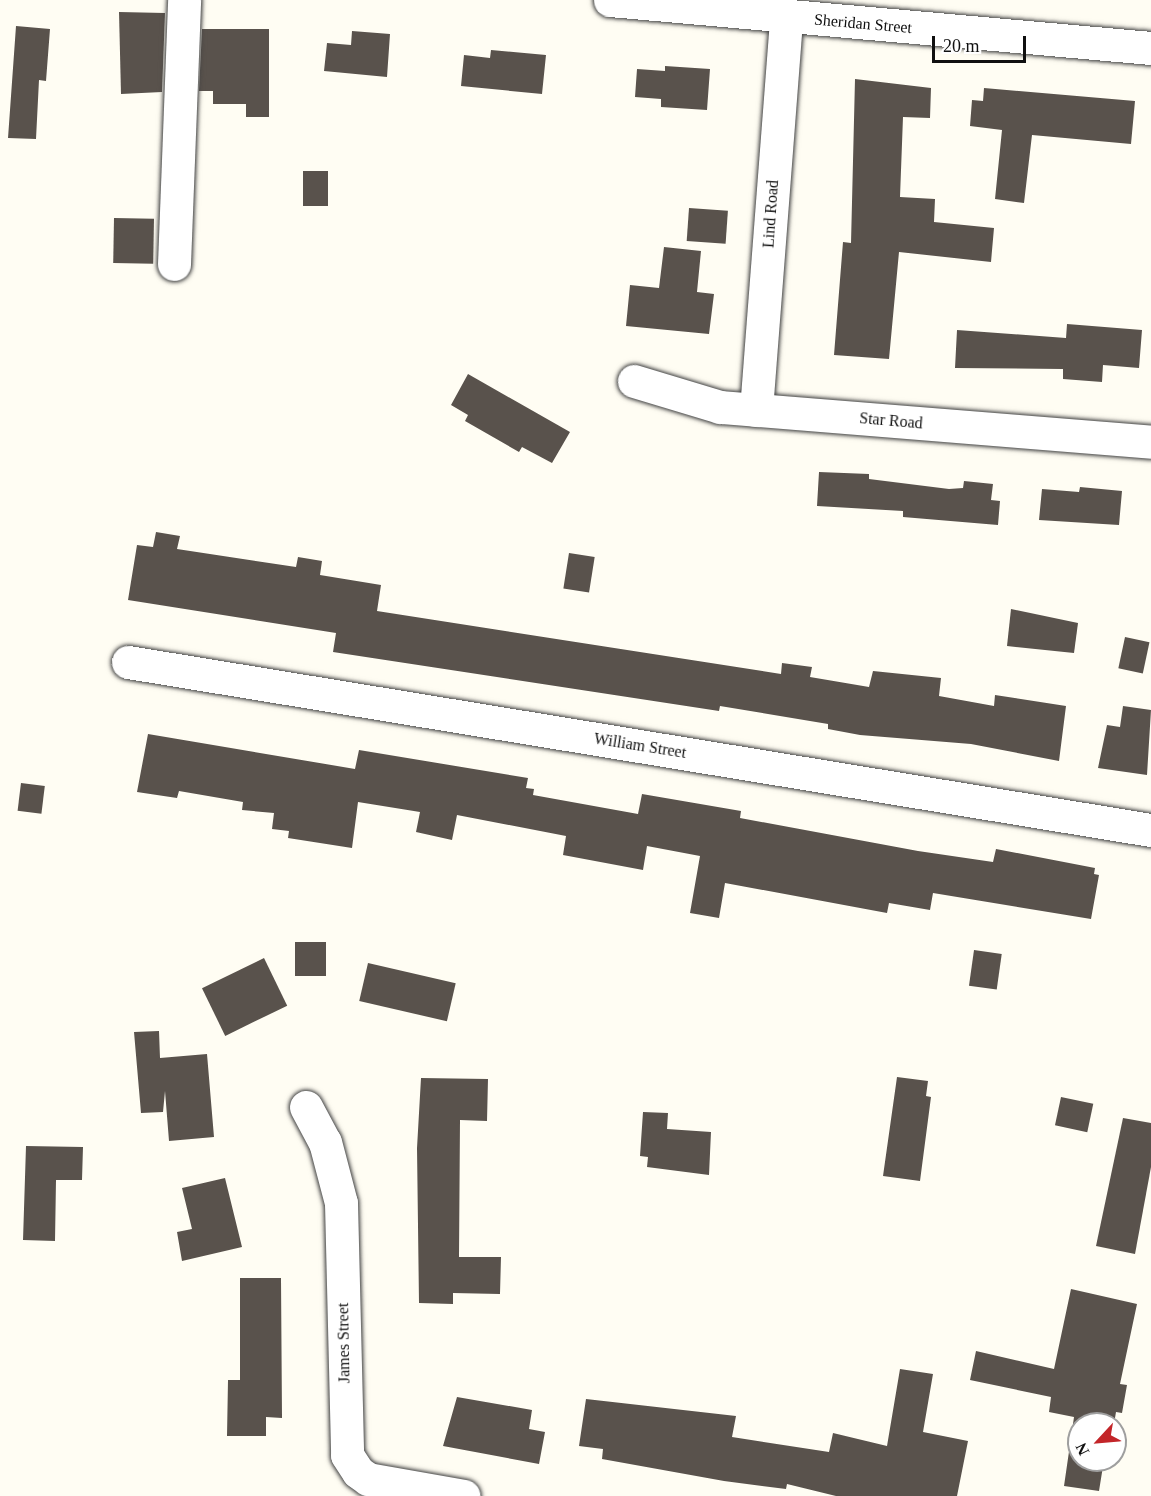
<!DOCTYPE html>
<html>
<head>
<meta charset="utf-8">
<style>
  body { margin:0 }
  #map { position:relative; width:1151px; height:1496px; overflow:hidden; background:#fffdf3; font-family:Georgia,serif }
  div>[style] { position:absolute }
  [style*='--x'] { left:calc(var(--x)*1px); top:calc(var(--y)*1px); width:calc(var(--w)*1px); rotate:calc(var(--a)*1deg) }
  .building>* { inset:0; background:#59524c; transform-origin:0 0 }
  .roads { filter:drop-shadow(0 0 2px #434343) drop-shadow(0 0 2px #434343) }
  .minor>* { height:33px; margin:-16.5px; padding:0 16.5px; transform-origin:16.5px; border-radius:16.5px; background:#fff }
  span { translate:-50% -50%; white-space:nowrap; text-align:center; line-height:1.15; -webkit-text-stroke:6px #fff; paint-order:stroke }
  .street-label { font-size:16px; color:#101010 }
  .north { position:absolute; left:1067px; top:1412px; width:60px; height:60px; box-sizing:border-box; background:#fff; border:2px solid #9f9f9f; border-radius:50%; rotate:244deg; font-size:16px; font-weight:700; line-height:24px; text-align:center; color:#101010 }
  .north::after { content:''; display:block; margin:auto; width:21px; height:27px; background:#c32529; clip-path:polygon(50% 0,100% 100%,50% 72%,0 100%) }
  .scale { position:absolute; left:932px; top:36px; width:94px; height:27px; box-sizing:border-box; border:3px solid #101010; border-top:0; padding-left:8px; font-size:18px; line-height:21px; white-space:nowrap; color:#101010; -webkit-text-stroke:4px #fff; paint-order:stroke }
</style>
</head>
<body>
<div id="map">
  <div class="building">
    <i style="clip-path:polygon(119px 12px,165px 13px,162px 92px,121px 94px)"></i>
    <i style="clip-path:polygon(16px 26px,50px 29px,46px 81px,39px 80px,36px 139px,8px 138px)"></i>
    <i style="clip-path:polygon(202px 29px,269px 29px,269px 117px,246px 117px,246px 104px,213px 104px,213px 91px,199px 91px)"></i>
    <i style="clip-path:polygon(352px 31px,390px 34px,387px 77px,324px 71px,327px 43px,351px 45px)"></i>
    <i style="clip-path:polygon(491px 50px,546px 55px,542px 94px,461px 86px,464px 55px,490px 58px)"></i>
    <i style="clip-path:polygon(665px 66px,710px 69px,707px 110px,661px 107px,661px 99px,635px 97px,637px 69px,665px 71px)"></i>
    <i style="clip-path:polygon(855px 79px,931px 88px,930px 118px,903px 117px,900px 197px,935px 199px,934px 222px,994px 228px,991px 262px,899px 252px,889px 359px,834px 355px,843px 242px,851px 243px)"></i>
    <i style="clip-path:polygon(984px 88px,1135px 101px,1131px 144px,1032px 135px,1024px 203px,995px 199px,1002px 130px,970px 126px,972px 100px,983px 101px)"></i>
    <i style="left:303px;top:171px;width:25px;height:35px"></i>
    <i style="left:689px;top:208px;width:39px;height:33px;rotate:4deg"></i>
    <i style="left:114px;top:218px;width:40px;height:45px;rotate:1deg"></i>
    <i style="clip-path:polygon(664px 247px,701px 251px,697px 292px,714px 294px,709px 334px,626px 326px,630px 285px,659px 288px)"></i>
    <i style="clip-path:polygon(1067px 324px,1142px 330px,1139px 368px,1103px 365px,1102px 382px,1063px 379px,1063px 369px,955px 368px,957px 330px,1066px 338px)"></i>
    <i style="clip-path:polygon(468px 374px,570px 432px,552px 463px,522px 447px,519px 452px,465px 421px,468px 415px,451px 405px)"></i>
    <i style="clip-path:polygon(819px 472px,869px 474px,869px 479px,949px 489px,963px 488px,964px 481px,993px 484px,991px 500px,1000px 501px,998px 525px,903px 517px,903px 511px,817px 506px)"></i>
    <i style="clip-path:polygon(1080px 487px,1122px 491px,1119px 525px,1039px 520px,1042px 489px,1079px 492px)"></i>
    <i style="clip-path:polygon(156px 532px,180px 536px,177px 549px,296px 567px,298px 557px,322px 561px,320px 575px,381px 585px,377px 611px,781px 674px,782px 663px,812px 667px,810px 677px,869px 687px,873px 671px,941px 678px,939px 696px,994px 706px,995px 695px,1066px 706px,1059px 761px,971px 744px,860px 735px,828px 729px,828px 724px,720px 706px,719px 711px,333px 652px,336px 633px,128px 600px,137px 545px,153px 547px)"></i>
    <i style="left:569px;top:553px;width:26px;height:36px;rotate:9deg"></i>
    <i style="clip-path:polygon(1011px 609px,1078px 623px,1074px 653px,1007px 646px)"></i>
    <i style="left:1125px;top:637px;width:25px;height:32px;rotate:12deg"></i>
    <i style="clip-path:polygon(1123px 706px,1151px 710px,1147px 775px,1098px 768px,1107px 725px,1120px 727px)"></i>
    <i style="clip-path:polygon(148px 734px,355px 769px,359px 750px,528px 778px,526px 788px,534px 789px,533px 795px,638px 814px,642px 794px,741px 811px,740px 818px,918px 851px,993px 862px,996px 849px,1095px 868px,1094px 874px,1099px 875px,1091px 919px,933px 893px,930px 910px,889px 903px,887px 913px,725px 883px,719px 918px,690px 913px,700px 856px,647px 846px,643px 870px,563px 855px,566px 836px,457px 815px,452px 840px,416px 832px,420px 812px,358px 802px,352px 848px,288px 838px,289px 831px,272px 829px,274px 813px,242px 810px,243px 802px,179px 791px,177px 798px,137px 792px)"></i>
    <i style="left:21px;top:783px;width:24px;height:28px;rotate:7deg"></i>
    <i style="left:295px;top:942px;width:31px;height:34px"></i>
    <i style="left:974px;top:950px;width:28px;height:36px;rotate:8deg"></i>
    <i style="left:264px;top:958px;width:53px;height:69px;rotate:64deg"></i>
    <i style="left:368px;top:963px;width:90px;height:39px;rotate:13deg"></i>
    <i style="clip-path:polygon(159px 1031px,160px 1058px,207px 1054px,214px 1137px,169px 1141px,165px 1091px,163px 1112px,141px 1113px,134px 1032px)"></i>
    <i style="clip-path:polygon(897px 1077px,928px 1081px,926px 1096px,931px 1097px,920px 1181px,883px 1176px)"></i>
    <i style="clip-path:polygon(421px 1078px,488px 1079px,487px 1121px,460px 1120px,459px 1257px,501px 1257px,500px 1294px,453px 1293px,453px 1304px,419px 1303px,417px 1148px)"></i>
    <i style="left:1061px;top:1097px;width:33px;height:29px;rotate:12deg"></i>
    <i style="clip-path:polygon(643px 1112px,668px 1113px,667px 1129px,711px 1132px,709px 1175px,647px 1167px,648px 1157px,640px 1156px)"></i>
    <i style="clip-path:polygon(1123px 1118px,1151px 1123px,1151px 1167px,1135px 1254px,1096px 1246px)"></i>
    <i style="clip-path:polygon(26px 1146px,83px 1147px,82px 1180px,56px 1180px,55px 1241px,23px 1240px)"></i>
    <i style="clip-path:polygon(225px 1178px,242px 1247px,182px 1261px,177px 1232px,192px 1229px,182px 1188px)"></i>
    <i style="clip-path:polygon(240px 1278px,281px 1278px,282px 1418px,266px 1417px,266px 1436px,227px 1436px,228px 1380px,240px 1380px)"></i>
    <i style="clip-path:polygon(1071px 1289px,1137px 1304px,1120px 1384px,1127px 1385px,1122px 1413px,1116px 1412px,1114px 1424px,1079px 1424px,1079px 1460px,1104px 1460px,1099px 1491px,1064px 1486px,1074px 1417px,1049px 1412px,1051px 1397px,970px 1380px,976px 1351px,1054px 1369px)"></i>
    <i style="clip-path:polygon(900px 1369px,933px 1374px,923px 1432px,968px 1441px,957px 1496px,836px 1496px,787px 1484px,786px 1489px,724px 1481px,602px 1459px,603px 1449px,579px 1446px,586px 1399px,736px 1416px,732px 1437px,829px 1452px,833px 1433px,887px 1446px)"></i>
    <i style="clip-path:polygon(457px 1397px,532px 1410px,529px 1429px,545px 1432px,539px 1464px,443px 1446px)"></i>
  </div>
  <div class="roads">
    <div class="minor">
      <i style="--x:610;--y:0;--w:543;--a:5.07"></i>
      <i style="--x:174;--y:264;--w:264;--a:-87.8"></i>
      <i style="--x:634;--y:381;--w:90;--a:16.8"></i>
      <i style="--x:720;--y:407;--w:432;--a:4.6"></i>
      <i style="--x:756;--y:410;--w:393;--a:-85.6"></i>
      <i style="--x:128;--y:662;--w:1037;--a:9.33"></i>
      <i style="--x:306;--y:1107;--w:40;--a:62"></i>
      <i style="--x:325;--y:1142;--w:63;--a:75.3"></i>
      <i style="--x:341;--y:1203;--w:252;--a:88.6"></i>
      <i style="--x:347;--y:1455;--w:20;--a:57"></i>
      <i style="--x:358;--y:1472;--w:12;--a:35"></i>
      <i style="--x:368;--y:1479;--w:97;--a:10"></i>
    </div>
  </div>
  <div class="street-label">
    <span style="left:863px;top:24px;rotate:5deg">Sheridan Street</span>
    <span style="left:771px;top:214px;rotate:-86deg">Lind Road</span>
    <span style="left:891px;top:421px;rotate:5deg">Star Road</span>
    <span style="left:640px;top:746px;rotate:9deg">William Street</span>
    <span style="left:344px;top:1343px;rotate:-91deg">James Street</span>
  </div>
  <div class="north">N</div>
  <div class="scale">20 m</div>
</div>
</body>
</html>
